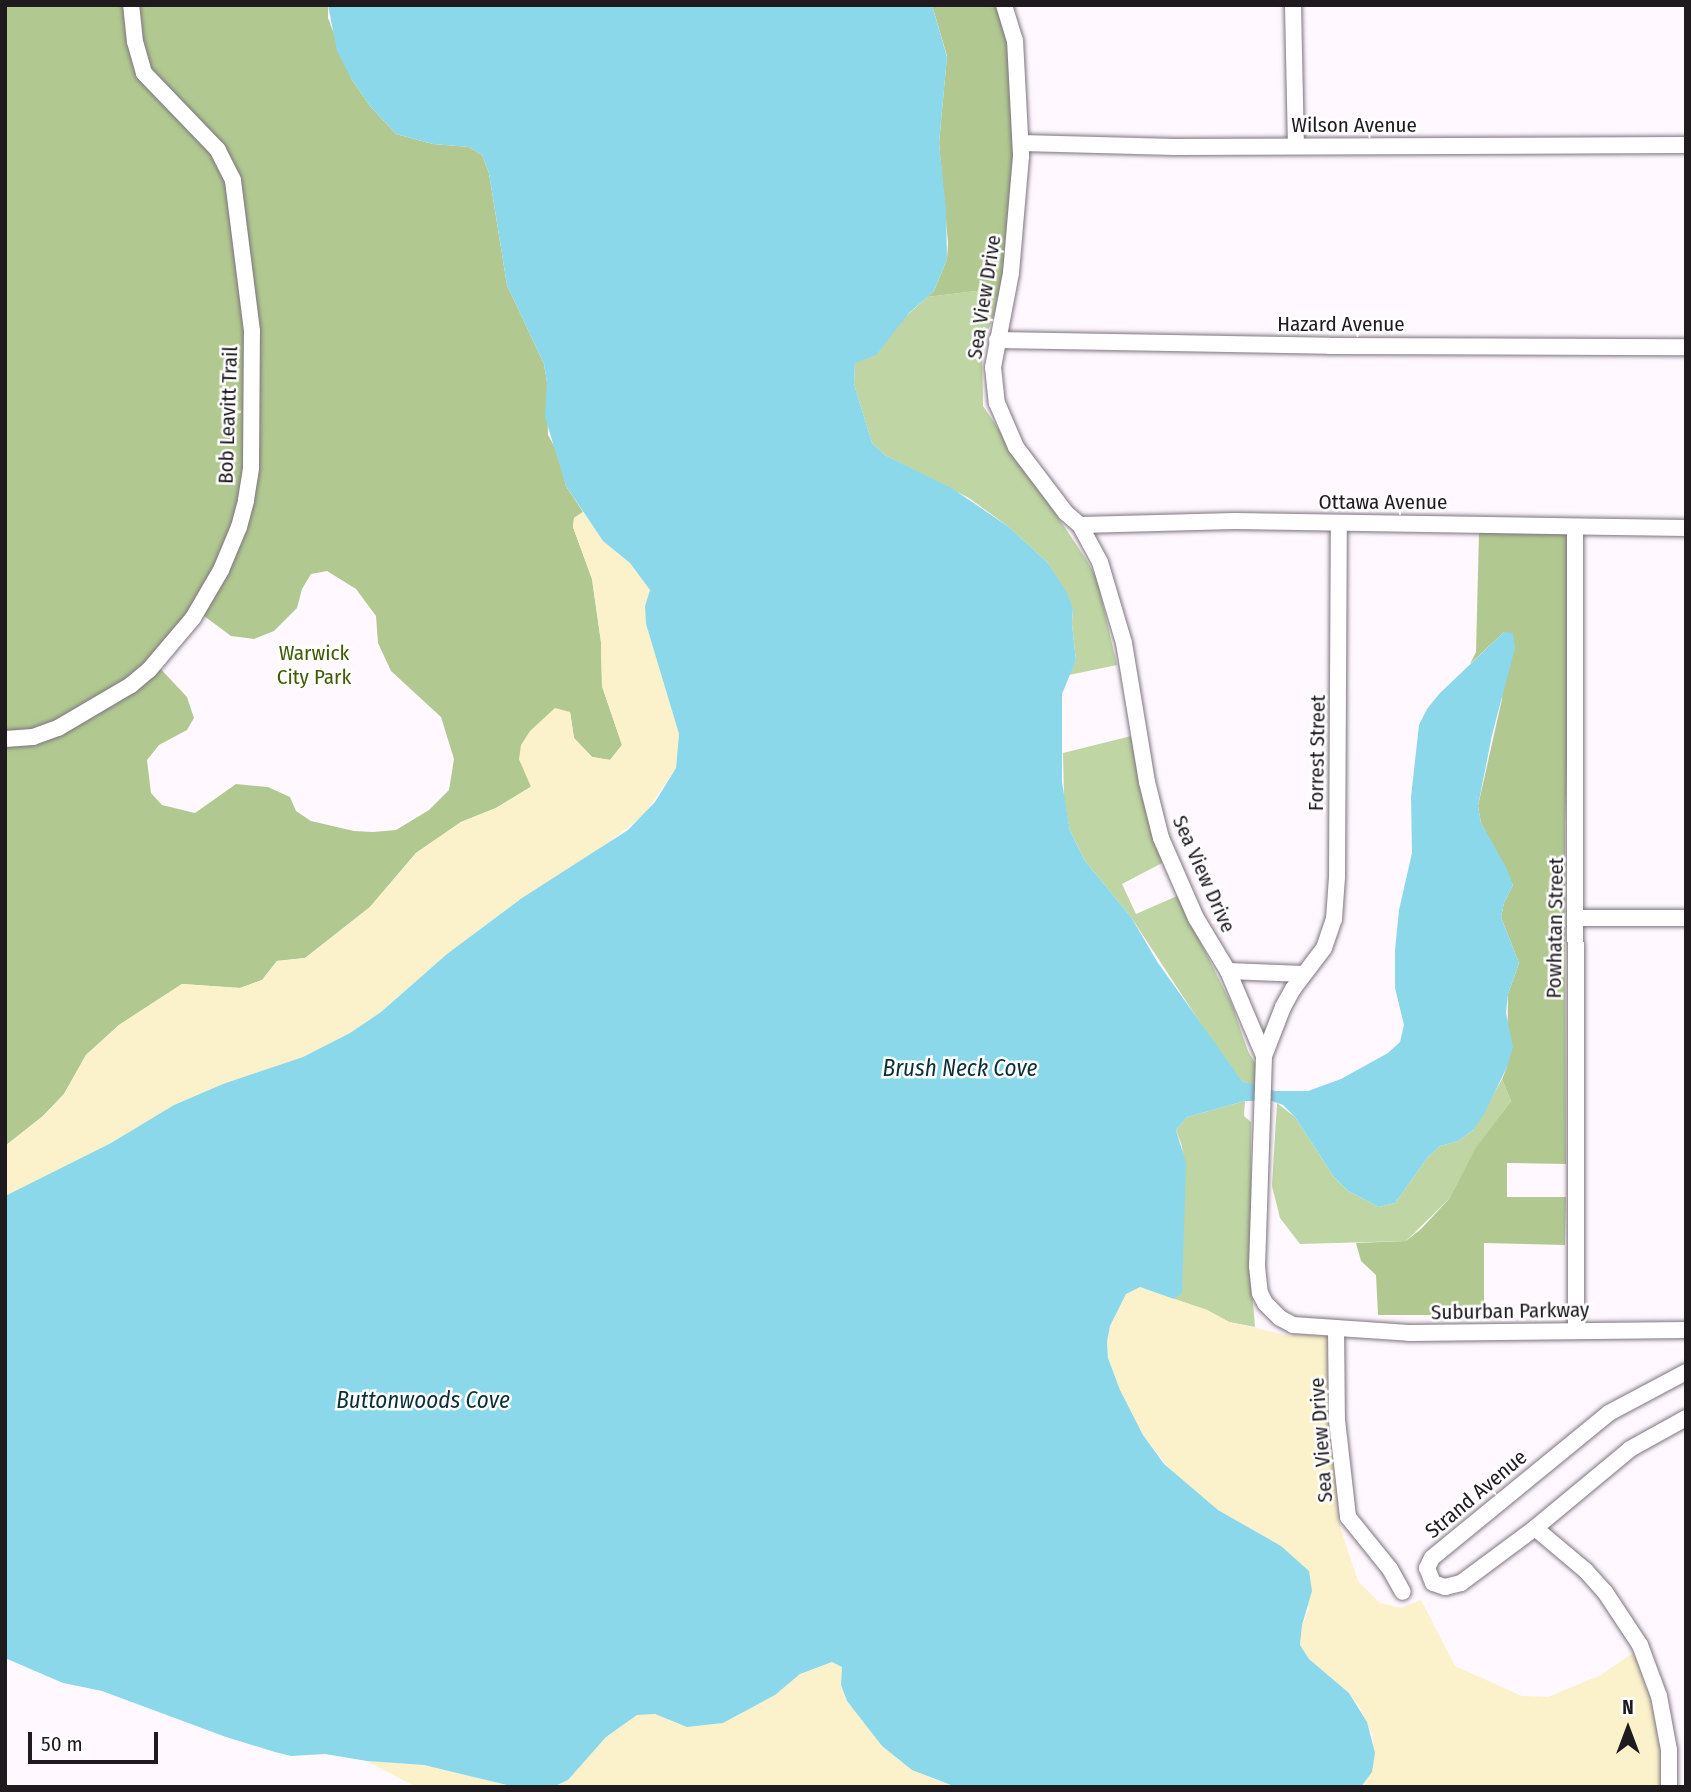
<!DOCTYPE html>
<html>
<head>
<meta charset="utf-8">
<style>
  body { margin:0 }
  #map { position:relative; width:1691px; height:1792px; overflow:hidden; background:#fff8ff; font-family:"Fira Sans Condensed",sans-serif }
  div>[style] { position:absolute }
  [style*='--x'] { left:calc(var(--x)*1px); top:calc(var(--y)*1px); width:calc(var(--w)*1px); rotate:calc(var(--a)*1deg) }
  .green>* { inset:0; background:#bfd5a3 }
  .forest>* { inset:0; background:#b1c991 }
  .sand>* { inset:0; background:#fbf1cb }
  .water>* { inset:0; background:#8bd8eb }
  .roads { filter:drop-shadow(0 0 2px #7e747e) drop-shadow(0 0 2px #7e747e) }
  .street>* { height:16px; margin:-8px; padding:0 8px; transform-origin:8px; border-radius:8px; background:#fff }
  span { translate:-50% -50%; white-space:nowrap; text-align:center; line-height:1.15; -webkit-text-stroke:5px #fff; paint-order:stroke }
  .street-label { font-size:21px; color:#1e1a1e }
  .park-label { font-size:21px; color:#415c05 }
  .water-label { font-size:23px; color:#093038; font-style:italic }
  .frame { position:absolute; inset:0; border:7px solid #1e1a1e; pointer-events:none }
  .north { position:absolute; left:1593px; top:1694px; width:70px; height:70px; -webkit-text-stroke:5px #fff; paint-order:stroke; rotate:0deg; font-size:19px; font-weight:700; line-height:28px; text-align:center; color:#1e1a1e }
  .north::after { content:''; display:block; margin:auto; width:24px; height:32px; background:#1e1a1e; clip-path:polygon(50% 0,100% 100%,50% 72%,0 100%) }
  .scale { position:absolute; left:28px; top:1732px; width:130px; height:32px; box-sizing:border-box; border:4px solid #1e1a1e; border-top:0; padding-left:9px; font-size:21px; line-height:24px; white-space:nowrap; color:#1e1a1e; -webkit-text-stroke:5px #fff; paint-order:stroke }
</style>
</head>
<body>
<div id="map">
  <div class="green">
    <i style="clip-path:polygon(976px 291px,1001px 299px,982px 344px,983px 406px,1086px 559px,1097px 579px,1117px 665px,1069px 675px,1076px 660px,1072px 624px,1073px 608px,1048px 563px,1009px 527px,969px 498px,885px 455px,872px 443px,854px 384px,855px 363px,927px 297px)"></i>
    <i style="clip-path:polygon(1131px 736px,1138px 774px,1164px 862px,1122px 884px,1136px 914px,1177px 896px,1232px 1005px,1248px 1051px,1256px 1065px,1257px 1086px,1242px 1081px,1218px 1050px,1131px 917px,1085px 861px,1070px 831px,1064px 798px,1063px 753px)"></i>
    <i style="clip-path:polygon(1502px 1079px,1511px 1101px,1475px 1150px,1449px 1199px,1406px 1241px,1300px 1244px,1280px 1218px,1272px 1186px,1277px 1103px,1295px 1117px,1334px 1177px,1348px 1191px,1379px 1207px,1395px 1203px,1428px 1157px,1440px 1146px,1458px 1141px,1473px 1130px)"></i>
    <i style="clip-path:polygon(1245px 1101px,1244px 1116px,1251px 1122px,1251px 1278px,1255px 1327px,1229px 1322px,1207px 1310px,1174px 1299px,1177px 1295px,1185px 1182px,1182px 1146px,1176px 1130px,1187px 1117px)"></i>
  </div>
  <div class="forest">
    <i style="clip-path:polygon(evenodd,5px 5px,328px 5px,328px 18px,352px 80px,370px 106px,396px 134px,433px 144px,469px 147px,482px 155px,489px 173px,507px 285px,544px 364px,547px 382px,548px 435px,557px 451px,566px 486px,583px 512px,574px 518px,573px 527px,592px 579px,601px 642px,602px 686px,622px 745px,610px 760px,592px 757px,574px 738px,570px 712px,519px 759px,532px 786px,496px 808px,461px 822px,416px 853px,370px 907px,305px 958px,277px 961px,262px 980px,240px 988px,182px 984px,119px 1025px,86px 1055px,64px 1094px,43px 1116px,5px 1146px,5px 5px,327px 571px,356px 589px,376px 616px,378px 643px,391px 671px,441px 717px,454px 759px,449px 790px,429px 810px,396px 830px,373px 832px,354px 831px,311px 821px,296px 811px,290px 797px,268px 787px,236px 784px,195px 813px,162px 805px,151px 793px,147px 760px,159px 745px,187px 730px,194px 718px,187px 697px,157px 665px,200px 613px,231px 636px,254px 639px,274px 631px,297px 608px,302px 589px,311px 574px,327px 571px)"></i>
    <i style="clip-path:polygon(932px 5px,1004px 5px,1022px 143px,1001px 299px,976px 291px,927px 297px,934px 291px,947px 259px,948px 243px,939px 143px,947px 56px)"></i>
    <i style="clip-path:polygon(1479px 531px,1574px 533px,1565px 826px,1566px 1164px,1507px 1163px,1507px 1197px,1566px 1197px,1565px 1245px,1484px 1243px,1484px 1315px,1378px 1315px,1376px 1275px,1361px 1261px,1356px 1243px,1406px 1241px,1421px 1229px,1449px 1199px,1475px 1149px,1511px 1101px,1502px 1079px,1507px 1067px,1508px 994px,1519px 963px,1501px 917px,1504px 903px,1513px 885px,1481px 823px,1478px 806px,1502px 699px,1504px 632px,1470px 664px,1476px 652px)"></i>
  </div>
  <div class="sand">
    <i style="clip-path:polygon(583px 512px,603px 541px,630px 563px,650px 590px,645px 606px,646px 624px,679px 734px,676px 768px,643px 816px,598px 850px,522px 898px,447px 954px,381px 1012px,350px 1033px,303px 1057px,223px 1084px,174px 1105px,111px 1143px,5px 1196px,5px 1146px,43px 1116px,64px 1094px,86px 1055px,119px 1025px,182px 984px,240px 988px,262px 980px,277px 961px,306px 958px,370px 907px,416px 853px,461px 822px,496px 808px,531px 787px,519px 759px,521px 745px,530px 731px,555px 708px,570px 712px,574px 738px,592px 757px,610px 760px,622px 745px,602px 686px,601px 642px,592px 579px,573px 527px,574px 518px)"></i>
    <i style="clip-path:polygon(1140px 1287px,1207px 1310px,1229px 1322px,1290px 1336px,1297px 1333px,1340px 1337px,1334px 1443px,1338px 1512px,1341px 1530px,1358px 1581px,1380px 1603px,1401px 1608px,1421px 1600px,1455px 1666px,1522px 1696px,1548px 1697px,1601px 1675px,1636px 1651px,1658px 1690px,1668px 1787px,1361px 1787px,1372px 1772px,1373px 1736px,1360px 1708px,1349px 1693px,1309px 1659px,1300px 1645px,1302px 1625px,1309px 1609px,1281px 1546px,1218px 1510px,1175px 1476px,1143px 1435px,1120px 1390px,1108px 1358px,1107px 1342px,1110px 1326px,1126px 1294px)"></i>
    <i style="clip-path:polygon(832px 1662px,842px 1667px,841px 1685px,847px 1701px,897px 1759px,930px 1778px,956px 1787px,553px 1787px,568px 1780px,606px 1737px,637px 1715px,655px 1714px,687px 1727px,723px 1723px,775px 1695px,800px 1674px)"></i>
    <i style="clip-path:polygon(367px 1761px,424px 1765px,515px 1787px,416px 1787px)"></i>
  </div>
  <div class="water">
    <i style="clip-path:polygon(328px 5px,932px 5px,947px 57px,939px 143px,946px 210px,947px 259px,934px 291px,909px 313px,876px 355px,855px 363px,854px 384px,872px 443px,885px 455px,953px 489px,1009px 527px,1048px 563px,1067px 593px,1073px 608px,1072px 624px,1076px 660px,1062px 694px,1062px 782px,1070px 831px,1085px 861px,1131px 917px,1158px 963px,1242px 1081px,1275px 1091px,1308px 1091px,1341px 1079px,1388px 1053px,1400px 1042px,1404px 1025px,1395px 988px,1395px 950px,1399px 910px,1412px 853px,1411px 797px,1419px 725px,1427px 709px,1439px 694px,1504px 632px,1513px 633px,1515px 648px,1492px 735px,1478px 806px,1481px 823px,1506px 867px,1513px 885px,1504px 903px,1501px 917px,1519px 963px,1508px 994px,1506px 1013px,1513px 1047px,1507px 1067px,1484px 1114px,1473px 1130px,1458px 1141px,1440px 1146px,1428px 1157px,1395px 1203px,1379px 1207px,1348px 1191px,1334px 1177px,1295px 1117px,1283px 1105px,1272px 1101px,1245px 1101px,1187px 1117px,1176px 1130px,1186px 1163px,1182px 1293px,1174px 1299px,1140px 1287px,1126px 1294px,1110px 1326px,1107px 1342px,1108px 1358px,1120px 1390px,1143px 1435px,1164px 1464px,1218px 1510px,1281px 1546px,1309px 1571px,1312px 1591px,1302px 1625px,1300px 1645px,1309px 1659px,1349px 1693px,1367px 1722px,1375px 1753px,1372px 1772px,1361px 1787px,956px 1787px,912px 1770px,882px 1746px,847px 1701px,841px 1685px,842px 1667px,832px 1662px,800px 1674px,775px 1695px,723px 1723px,687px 1727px,655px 1714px,637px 1715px,606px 1737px,568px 1780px,553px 1787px,515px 1787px,424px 1765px,367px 1761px,325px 1754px,291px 1756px,275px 1752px,226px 1737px,102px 1691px,63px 1683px,5px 1658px,5px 1196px,111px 1143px,174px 1105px,223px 1084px,303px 1057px,350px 1033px,381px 1012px,447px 954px,522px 898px,628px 830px,655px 802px,676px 768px,679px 734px,646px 624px,645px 606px,650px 590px,630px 563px,603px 541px,566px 486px,545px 417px,547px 382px,544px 364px,507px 285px,489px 173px,482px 155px,469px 147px,433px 144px,396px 134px,370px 106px,352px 80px,337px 51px)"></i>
  </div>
  <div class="roads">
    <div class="street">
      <i style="--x:1004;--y:5;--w:37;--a:73"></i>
      <i style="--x:1015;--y:40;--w:116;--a:87"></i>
      <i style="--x:1021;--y:156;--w:117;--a:94.9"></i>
      <i style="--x:1011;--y:273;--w:96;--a:100.8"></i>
      <i style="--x:993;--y:367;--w:36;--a:84"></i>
      <i style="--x:997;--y:403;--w:48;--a:66.6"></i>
      <i style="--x:1016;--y:447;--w:83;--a:52.9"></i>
      <i style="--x:1066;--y:513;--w:18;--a:41"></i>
      <i style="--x:1080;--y:525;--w:42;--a:61.6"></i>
      <i style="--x:1100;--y:562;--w:84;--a:73.5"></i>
      <i style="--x:1124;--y:643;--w:141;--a:80.6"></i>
      <i style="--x:1147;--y:782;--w:58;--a:76"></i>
      <i style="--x:1161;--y:838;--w:87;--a:66.4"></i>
      <i style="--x:1196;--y:918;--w:62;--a:58.9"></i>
      <i style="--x:1228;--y:971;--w:92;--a:67"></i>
      <i style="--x:1264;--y:1056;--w:210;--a:91.9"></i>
      <i style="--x:1257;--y:1266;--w:27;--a:84"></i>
      <i style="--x:1260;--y:1293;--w:11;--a:63"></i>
      <i style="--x:1265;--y:1303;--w:21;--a:45"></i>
      <i style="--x:1280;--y:1318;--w:15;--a:28"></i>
      <i style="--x:1293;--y:1325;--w:116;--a:3.9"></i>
      <i style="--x:1409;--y:1333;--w:277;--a:-0.6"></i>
      <i style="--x:1293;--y:5;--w:141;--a:88.8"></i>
      <i style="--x:1021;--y:143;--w:154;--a:1.5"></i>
      <i style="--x:1175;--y:147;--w:511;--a:-0.22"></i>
      <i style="--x:997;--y:340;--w:332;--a:1"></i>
      <i style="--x:1329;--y:346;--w:357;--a:0.2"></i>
      <i style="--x:1080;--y:525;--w:155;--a:-1.5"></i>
      <i style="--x:1235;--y:521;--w:451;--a:0.9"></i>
      <i style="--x:1575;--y:527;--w:802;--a:89.93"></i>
      <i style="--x:5;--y:739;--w:28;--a:-4"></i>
      <i style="--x:33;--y:737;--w:27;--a:-20"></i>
      <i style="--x:58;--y:728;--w:85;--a:-30.5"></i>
      <i style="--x:131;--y:685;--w:23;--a:-40"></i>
      <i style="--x:149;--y:670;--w:68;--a:-49.8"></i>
      <i style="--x:193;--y:618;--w:56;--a:-59.7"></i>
      <i style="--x:221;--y:570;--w:47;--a:-67.3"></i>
      <i style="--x:239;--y:527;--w:28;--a:-75"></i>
      <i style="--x:246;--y:500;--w:33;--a:-81"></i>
      <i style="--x:251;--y:467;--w:136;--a:-89.6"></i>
      <i style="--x:252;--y:331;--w:152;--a:-97.2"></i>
      <i style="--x:233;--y:180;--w:34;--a:-117"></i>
      <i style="--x:218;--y:150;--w:107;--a:-133.9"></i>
      <i style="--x:144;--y:73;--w:32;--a:-106"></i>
      <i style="--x:135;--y:42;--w:37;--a:-96"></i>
      <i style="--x:1578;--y:918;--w:108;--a:0"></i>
      <i style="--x:1228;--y:971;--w:76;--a:2.3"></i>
      <i style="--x:1264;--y:1056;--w:53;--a:-68.8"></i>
      <i style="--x:1283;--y:1007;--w:21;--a:-61"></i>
      <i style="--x:1293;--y:989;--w:51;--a:-52.9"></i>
      <i style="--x:1324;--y:948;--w:31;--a:-71"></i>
      <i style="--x:1334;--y:919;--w:42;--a:-85.9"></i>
      <i style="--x:1337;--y:877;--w:354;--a:-89.7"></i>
      <i style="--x:1336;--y:1328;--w:92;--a:89.4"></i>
      <i style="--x:1337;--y:1420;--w:98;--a:83.5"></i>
      <i style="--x:1348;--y:1517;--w:67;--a:51.1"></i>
      <i style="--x:1390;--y:1569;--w:26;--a:61"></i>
      <i style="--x:1686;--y:1372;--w:87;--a:152"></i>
      <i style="--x:1609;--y:1413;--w:229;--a:140.7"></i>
      <i style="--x:1432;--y:1558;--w:11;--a:117"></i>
      <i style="--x:1427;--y:1568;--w:16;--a:68"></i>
      <i style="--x:1433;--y:1583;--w:13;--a:18"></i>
      <i style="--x:1445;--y:1587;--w:16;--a:-14"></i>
      <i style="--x:1461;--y:1583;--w:92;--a:-36.6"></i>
      <i style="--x:1535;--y:1528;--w:124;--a:-39.7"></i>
      <i style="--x:1630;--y:1449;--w:64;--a:-29"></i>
      <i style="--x:1535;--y:1528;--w:67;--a:40.1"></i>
      <i style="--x:1586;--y:1571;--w:28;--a:48"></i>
      <i style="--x:1605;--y:1592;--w:64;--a:56.6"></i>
      <i style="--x:1640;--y:1645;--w:54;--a:69.6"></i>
      <i style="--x:1659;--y:1696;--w:55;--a:79.5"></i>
      <i style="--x:1669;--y:1750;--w:37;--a:90"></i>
    </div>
  </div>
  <div class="street-label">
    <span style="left:1354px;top:125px">Wilson Avenue</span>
    <span style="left:984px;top:297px;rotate:-81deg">Sea View Drive</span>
    <span style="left:1341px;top:324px">Hazard Avenue</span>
    <span style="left:228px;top:415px;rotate:-88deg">Bob Leavitt Trail</span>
    <span style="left:1383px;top:502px">Ottawa Avenue</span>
    <span style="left:1317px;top:753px;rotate:-89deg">Forrest Street</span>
    <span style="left:1204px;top:874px;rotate:66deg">Sea View Drive</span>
    <span style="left:1555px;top:928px;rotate:-89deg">Powhatan Street</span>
    <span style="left:1510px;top:1311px;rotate:-1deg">Suburban Parkway</span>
    <span style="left:1321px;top:1440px;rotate:-94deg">Sea View Drive</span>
    <span style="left:1476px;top:1494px;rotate:-40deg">Strand Avenue</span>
  </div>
  <div class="park-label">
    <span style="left:314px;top:665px">Warwick<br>City Park</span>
  </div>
  <div class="water-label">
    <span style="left:960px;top:1068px">Brush Neck Cove</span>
    <span style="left:423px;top:1400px">Buttonwoods Cove</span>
  </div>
  <div class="frame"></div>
  <div class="north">N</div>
  <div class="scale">50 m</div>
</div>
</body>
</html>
